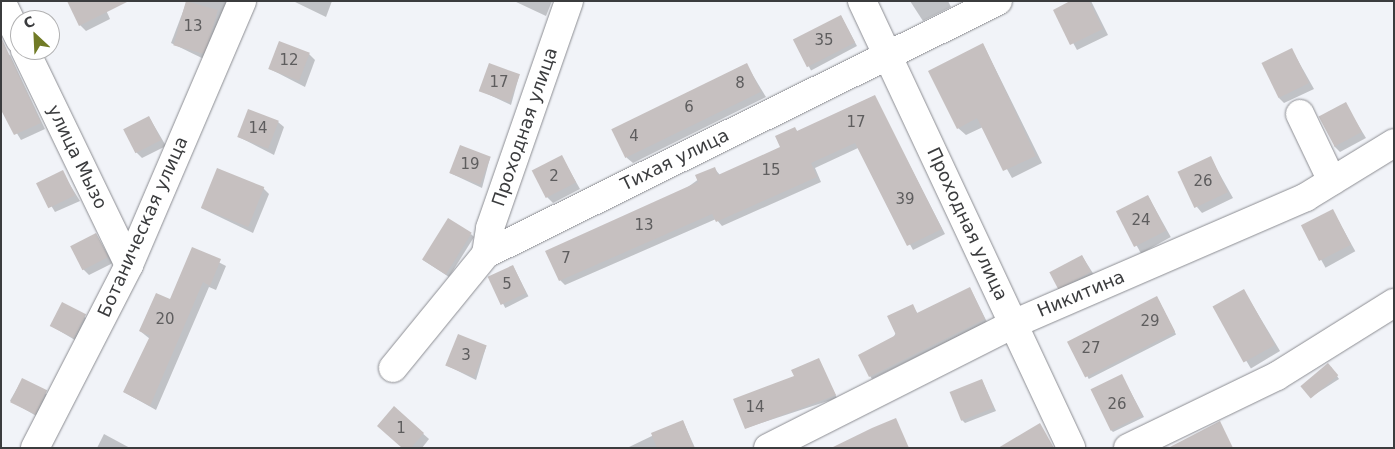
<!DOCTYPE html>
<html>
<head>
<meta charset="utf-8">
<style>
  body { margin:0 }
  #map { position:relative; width:1395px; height:449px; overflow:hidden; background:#f1f3f8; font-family:"DejaVu Sans",sans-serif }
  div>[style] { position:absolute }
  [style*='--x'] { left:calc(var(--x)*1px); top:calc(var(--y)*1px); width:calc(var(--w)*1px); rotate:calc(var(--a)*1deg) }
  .shadow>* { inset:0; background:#0003; transform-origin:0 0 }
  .building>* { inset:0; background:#c6c0c0; transform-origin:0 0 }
  .roads { filter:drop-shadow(0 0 1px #8c8d92) drop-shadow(0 0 1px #8c8d92) }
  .minor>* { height:28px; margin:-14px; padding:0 14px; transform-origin:14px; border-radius:14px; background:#fff }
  span { translate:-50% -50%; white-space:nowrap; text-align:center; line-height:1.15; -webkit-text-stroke:4.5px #fff; paint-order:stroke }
  .number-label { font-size:15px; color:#5e5d5e }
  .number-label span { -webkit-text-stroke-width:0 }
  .street-label { font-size:18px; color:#3b3c3e }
  .frame { position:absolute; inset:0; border:2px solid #3b3c3e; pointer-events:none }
  .north { position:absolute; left:10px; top:10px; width:50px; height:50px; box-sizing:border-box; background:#fff; border:1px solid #b1b1b2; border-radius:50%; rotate:335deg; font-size:14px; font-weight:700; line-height:20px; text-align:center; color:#3b3c3e }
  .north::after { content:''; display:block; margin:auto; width:18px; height:22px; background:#717b26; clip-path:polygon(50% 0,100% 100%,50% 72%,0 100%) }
</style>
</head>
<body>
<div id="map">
  <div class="shadow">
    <i style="clip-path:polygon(102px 1px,110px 19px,86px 31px,80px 25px)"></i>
    <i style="clip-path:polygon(187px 1px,232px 1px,206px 60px,171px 43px)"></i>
    <i style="clip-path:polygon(293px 1px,332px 1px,326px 17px)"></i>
    <i style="clip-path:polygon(514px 1px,552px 1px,546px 16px)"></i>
    <i style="clip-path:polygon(910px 1px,948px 1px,951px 7px,923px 21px)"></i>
    <i style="clip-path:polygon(1073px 1px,1091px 1px,1108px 35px,1077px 50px,1055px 10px)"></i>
    <i style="left:841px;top:16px;width:34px;height:52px;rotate:62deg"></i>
    <i style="clip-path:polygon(983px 44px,1042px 163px,1012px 178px,983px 127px,966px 135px,958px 128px)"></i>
    <i style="clip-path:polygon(1292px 50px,1314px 89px,1284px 103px,1279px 98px)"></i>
    <i style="clip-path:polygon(309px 54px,315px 60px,305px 87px,270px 69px)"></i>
    <i style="clip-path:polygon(10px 55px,45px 129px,21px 140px,4px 112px,1px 59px)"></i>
    <i style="clip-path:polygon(746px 64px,766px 97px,633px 163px,627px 158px,614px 132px)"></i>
    <i style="clip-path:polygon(519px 76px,511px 105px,479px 90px)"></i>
    <i style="clip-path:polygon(874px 96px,945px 234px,913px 250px,858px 148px,815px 168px,821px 182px,722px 226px,716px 219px,565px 285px,560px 280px,714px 168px,720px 175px,782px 147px,795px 129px,798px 132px)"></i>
    <i style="clip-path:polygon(1347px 107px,1366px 138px,1340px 152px,1334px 146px)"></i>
    <i style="clip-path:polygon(149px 117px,166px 146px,142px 158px,136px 152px)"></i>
    <i style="clip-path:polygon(278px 122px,284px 127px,274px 155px,239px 137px)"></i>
    <i style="clip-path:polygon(562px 157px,580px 189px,553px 203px,547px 197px)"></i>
    <i style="clip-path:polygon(1210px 157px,1233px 198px,1202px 213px,1197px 207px)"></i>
    <i style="clip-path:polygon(490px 158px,482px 188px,450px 173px)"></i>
    <i style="clip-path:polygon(62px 172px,80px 201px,55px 212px,38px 184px)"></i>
    <i style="clip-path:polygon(263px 188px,269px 194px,253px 233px,201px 208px)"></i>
    <i style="left:1148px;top:196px;width:47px;height:34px;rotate:61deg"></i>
    <i style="left:1333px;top:211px;width:46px;height:34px;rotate:61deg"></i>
    <i style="clip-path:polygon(96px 234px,113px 263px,89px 275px,83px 269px)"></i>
    <i style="clip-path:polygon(471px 234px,474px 237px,449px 277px,423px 260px)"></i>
    <i style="clip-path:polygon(193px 249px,226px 266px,216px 290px,209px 287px,156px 410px,124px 392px,150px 339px,140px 331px,171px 301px)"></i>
    <i style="clip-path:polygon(1082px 256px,1096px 278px,1062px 292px,1057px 286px)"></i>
    <i style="left:513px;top:266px;width:34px;height:26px;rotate:63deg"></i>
    <i style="clip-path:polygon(970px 288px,987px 322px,872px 379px,870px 376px,912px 306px,918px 314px)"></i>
    <i style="left:1244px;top:291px;width:70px;height:34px;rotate:59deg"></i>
    <i style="left:1157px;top:297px;width:42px;height:98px;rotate:63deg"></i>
    <i style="clip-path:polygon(63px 304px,91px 321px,80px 343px,53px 327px)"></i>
    <i style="clip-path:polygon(486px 347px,476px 380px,446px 365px)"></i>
    <i style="clip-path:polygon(818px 360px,837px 398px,746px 428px,796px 376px)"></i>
    <i style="clip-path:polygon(1331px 367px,1339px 379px,1311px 397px,1308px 394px)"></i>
    <i style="clip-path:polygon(1122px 376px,1144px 417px,1113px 432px,1111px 430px)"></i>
    <i style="left:22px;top:380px;width:34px;height:24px;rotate:30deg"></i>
    <i style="clip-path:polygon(982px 380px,996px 411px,965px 423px,962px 420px)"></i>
    <i style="clip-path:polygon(394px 408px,429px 439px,422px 448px,403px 448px)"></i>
    <i style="clip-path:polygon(683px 421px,695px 448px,627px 448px)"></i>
    <i style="clip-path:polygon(104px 434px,130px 448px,97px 448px)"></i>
  </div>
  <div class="building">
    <i style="clip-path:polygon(67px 1px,129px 1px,79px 26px)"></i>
    <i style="left:186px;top:1px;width:33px;height:46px;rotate:16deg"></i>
    <i style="clip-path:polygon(1070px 1px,1089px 1px,1103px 29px,1070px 45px,1053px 10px)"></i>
    <i style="left:841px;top:15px;width:31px;height:54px;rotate:63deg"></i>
    <i style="clip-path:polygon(1px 37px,41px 123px,14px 135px,1px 110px)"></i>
    <i style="left:279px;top:41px;width:33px;height:30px;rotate:21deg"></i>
    <i style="clip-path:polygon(983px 43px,1036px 156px,1003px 171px,977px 118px,957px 129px,928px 71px)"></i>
    <i style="left:1292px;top:48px;width:39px;height:34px;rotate:64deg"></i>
    <i style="left:489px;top:63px;width:33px;height:30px;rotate:20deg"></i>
    <i style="left:747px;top:63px;width:32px;height:151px;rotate:64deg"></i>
    <i style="clip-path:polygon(875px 95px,942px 229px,907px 246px,855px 143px,811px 163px,817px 177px,716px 222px,712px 214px,559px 281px,545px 251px,698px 182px,695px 175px,715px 167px,718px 175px,780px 147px,775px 136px,795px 127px,797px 131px)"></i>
    <i style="left:1346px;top:102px;width:34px;height:31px;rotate:62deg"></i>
    <i style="left:248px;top:109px;width:33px;height:30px;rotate:21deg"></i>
    <i style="left:149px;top:116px;width:27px;height:29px;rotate:63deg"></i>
    <i style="left:460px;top:145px;width:33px;height:30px;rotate:21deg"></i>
    <i style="left:562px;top:155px;width:31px;height:34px;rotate:63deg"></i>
    <i style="left:1211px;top:156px;width:40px;height:37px;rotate:65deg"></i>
    <i style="left:217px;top:168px;width:51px;height:43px;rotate:22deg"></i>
    <i style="left:63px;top:170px;width:28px;height:30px;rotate:64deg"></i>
    <i style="left:1148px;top:195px;width:40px;height:36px;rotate:63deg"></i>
    <i style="left:1333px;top:209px;width:40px;height:36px;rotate:63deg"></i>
    <i style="left:448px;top:218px;width:28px;height:49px;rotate:32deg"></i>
    <i style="left:96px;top:233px;width:27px;height:29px;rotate:63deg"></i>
    <i style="clip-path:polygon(192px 247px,221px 259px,210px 286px,203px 282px,150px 406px,123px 392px,150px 336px,139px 331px,156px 293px,170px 299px)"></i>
    <i style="left:1082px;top:255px;width:19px;height:37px;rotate:62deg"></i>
    <i style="left:513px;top:265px;width:31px;height:28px;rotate:65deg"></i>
    <i style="clip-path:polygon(970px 287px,985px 319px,869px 377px,858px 355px,896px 335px,887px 316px,913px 304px,917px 313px)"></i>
    <i style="left:1244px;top:289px;width:64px;height:36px;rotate:61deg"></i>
    <i style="left:1157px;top:296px;width:40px;height:101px;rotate:63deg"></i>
    <i style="left:62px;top:302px;width:27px;height:27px;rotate:27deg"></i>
    <i style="left:458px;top:334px;width:31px;height:34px;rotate:22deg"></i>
    <i style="clip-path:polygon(819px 358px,836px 395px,745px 429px,733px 399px,794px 376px,791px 370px)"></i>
    <i style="left:1328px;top:363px;width:16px;height:36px;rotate:50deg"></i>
    <i style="left:1122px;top:374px;width:46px;height:35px;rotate:64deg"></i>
    <i style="left:22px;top:378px;width:28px;height:27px;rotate:26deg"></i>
    <i style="left:982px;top:379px;width:31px;height:35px;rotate:68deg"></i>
    <i style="clip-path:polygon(394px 406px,424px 433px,411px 448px,402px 448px,377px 426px)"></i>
    <i style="clip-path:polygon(896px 418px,909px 448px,831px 448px,872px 428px)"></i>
    <i style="clip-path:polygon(683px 420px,694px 448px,657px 448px,651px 433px)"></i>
    <i style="clip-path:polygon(1220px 421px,1233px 448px,1168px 448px)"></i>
    <i style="clip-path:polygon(1040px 423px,1054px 448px,998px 448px)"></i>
  </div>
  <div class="roads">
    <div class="minor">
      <i style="--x:1;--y:1;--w:43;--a:64"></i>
      <i style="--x:862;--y:1;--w:493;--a:64.9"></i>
      <i style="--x:25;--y:50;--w:239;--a:64.2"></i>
      <i style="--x:1300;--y:114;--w:74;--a:64.5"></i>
      <i style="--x:486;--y:254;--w:26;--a:-81"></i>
      <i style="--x:490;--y:228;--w:240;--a:-70.8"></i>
      <i style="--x:393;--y:368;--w:147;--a:-50.8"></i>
      <i style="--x:486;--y:254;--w:571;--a:-26.3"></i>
      <i style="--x:35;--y:448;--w:206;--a:-62.8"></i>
      <i style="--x:129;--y:265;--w:287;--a:-66.8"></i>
      <i style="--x:768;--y:448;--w:275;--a:-26.8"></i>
      <i style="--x:1013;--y:324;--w:319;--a:-23.4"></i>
      <i style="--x:1306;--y:197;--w:103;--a:-31.5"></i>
      <i style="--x:1128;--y:448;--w:165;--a:-25.8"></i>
      <i style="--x:1277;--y:376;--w:138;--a:-32"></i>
    </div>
  </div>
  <div class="number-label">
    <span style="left:193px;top:27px">13</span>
    <span style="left:824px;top:41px">35</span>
    <span style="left:289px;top:61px">12</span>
    <span style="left:499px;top:83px">17</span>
    <span style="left:740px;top:84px">8</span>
    <span style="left:689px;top:108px">6</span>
    <span style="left:856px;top:123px">17</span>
    <span style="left:258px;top:129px">14</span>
    <span style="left:634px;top:137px">4</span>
    <span style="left:470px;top:165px">19</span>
    <span style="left:771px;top:171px">15</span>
    <span style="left:554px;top:177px">2</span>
    <span style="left:1203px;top:182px">26</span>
    <span style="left:905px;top:200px">39</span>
    <span style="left:1141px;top:221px">24</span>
    <span style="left:644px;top:226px">13</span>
    <span style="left:566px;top:259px">7</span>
    <span style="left:507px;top:285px">5</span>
    <span style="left:165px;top:320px">20</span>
    <span style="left:1150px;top:322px">29</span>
    <span style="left:1091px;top:349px">27</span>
    <span style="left:466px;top:356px">3</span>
    <span style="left:1117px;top:405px">26</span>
    <span style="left:755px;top:408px">14</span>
    <span style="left:401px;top:429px">1</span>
  </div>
  <div class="street-label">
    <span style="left:525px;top:127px;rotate:-71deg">Проходная улица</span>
    <span style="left:77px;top:157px;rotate:64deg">улица Мызо</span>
    <span style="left:675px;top:160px;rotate:-26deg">Тихая улица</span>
    <span style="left:967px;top:224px;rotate:65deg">Проходная улица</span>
    <span style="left:143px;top:227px;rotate:-66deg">Ботаническая улица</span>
    <span style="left:1081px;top:294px;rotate:-23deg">Никитина</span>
  </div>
  <div class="frame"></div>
  <div class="north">С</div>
</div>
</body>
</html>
